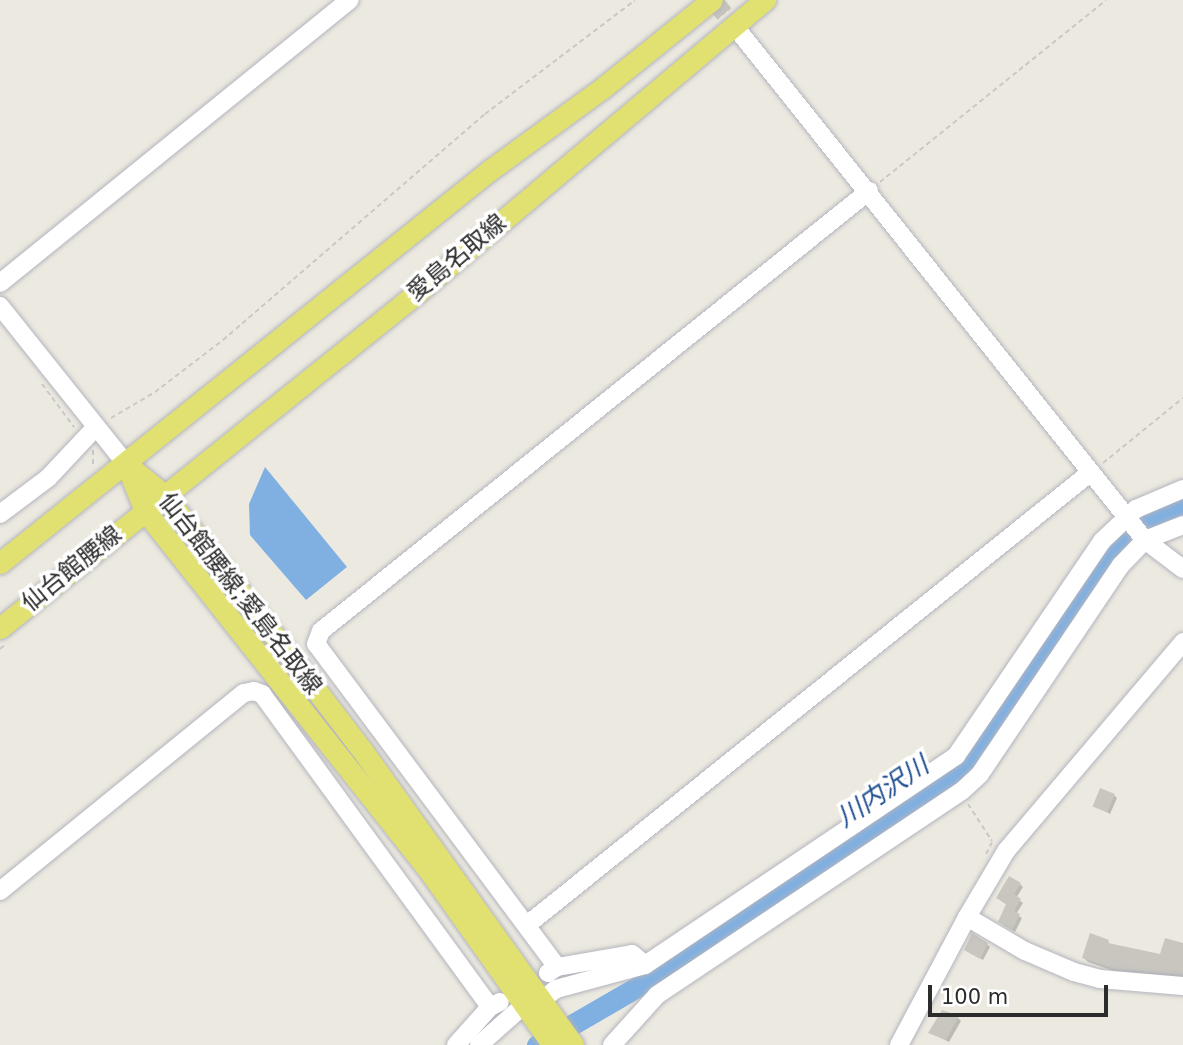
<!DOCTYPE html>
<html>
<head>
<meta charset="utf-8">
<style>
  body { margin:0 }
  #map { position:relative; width:1183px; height:1045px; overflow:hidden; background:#eceae0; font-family:"DejaVu Sans","Noto Sans JP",sans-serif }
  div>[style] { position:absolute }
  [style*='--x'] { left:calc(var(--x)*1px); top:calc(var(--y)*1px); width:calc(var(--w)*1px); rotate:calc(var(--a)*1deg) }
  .water>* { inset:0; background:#80b0e1 }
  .shadow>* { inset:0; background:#0003 }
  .river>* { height:21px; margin:-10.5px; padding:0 10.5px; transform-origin:10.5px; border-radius:10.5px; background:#80b0e1 }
  .building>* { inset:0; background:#c8c6bf; transform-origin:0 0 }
  .minor-tunnel>* { height:18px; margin-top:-9px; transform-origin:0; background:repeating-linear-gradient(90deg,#c6c4bc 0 18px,transparent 0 27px) }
  .path>* { height:2px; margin-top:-1px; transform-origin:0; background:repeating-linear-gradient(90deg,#c8c8c8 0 5px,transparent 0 8.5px) }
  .roads { filter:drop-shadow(0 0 2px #b4b4be) drop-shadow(0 0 2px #b4b4be) }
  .minor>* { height:18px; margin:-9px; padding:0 9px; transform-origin:9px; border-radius:9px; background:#fff }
  .major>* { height:21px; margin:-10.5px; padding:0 10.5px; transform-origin:10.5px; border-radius:10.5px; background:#e0e171 }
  span { translate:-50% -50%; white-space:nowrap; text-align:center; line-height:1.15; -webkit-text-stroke:7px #fff; paint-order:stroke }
  .street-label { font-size:24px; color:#2c2c2c }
  .water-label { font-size:26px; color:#1e4d8f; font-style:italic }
  .scale { position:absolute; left:928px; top:985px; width:180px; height:32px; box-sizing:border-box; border:4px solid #2c2c2c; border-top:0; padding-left:9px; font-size:21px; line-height:24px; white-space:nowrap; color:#2c2c2c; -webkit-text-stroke:5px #fff; paint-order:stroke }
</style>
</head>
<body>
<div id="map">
  <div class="water">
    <i style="clip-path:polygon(265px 467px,347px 567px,306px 600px,250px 535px,249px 504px)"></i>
  </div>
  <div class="shadow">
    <i style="clip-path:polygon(1114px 795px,1117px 798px,1110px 814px,1094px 805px)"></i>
    <i style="clip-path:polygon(1020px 884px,1023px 887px,1016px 898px,1023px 903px,1016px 914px,1022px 918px,1015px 932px,1003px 925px,1008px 905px,1001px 901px)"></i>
    <i style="clip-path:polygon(1108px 942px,1112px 946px,1161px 956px,1183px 945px,1183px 980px,1120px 973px,1088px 962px,1084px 958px)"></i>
    <i style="clip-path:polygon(987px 944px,990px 947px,983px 960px,966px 950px)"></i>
    <i style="clip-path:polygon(958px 1018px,961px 1021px,949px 1042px,931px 1033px)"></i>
  </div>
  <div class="river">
    <i style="--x:537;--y:1045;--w:143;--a:-30.1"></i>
    <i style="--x:661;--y:973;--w:354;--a:-33.6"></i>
    <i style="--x:956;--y:777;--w:297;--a:-55.1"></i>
    <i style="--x:1126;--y:533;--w:63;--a:-25.3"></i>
  </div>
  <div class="building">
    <i style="left:1100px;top:788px;width:16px;height:20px;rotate:22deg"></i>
    <i style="clip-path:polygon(1009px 876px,1021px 883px,1014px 894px,1021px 899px,1014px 911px,1020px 914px,1012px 930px,998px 922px,1006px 904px,996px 898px)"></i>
    <i style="clip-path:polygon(972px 933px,988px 943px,980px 959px,964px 950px)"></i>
    <i style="clip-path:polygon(1090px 933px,1109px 940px,1108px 943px,1160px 954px,1165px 938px,1183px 943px,1183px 975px,1114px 969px,1082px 958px)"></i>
    <i style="clip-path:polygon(942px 1010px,959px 1016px,946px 1040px,928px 1033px)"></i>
  </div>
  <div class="minor-tunnel">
    <i style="--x:713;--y:0;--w:44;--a:50.5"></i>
  </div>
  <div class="path">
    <i style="--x:880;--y:182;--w:290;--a:-38.8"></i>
    <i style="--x:42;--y:384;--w:54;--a:53.3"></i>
    <i style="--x:111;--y:418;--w:51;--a:-30.6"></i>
    <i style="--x:155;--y:392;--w:86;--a:-37.4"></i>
    <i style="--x:223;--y:340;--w:346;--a:-40.8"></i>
    <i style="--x:485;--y:114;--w:188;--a:-37.2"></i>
    <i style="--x:93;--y:450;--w:15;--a:90"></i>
    <i style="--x:1103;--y:463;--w:103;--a:-39.1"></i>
    <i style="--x:0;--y:649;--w:8;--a:-40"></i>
    <i style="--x:968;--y:804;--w:44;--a:57"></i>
    <i style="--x:986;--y:854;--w:13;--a:-63"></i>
  </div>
  <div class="roads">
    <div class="minor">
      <i style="--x:741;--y:34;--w:647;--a:51.4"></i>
      <i style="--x:1145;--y:540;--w:48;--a:37.3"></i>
      <i style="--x:0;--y:283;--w:450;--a:-39"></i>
      <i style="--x:0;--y:306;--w:202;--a:51.4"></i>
      <i style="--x:0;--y:514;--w:60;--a:-36.9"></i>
      <i style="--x:48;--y:478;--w:69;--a:-46.8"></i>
      <i style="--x:0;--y:891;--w:314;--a:-39.1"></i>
      <i style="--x:244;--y:693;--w:10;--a:-11"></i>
      <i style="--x:254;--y:691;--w:9;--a:21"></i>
      <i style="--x:262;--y:694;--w:387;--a:53.9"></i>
      <i style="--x:967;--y:917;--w:67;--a:30.4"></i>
      <i style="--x:1025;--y:951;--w:53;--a:23.2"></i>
      <i style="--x:1074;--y:972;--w:27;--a:15"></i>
      <i style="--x:1100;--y:979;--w:83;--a:4.8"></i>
      <i style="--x:527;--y:925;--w:723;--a:-38.77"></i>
      <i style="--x:557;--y:967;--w:403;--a:-126.7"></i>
      <i style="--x:316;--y:644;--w:14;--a:-69"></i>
      <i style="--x:321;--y:631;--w:703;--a:-38.76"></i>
      <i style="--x:548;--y:973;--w:11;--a:-34"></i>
      <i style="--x:557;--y:967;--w:76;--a:-9.8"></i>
      <i style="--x:632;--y:954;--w:17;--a:40"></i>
      <i style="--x:542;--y:1000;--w:18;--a:-38"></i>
      <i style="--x:556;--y:989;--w:92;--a:-15.1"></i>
      <i style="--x:645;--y:965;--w:375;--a:-33.9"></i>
      <i style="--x:956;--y:756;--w:260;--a:-55.8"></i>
      <i style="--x:1102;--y:541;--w:47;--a:-43.3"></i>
      <i style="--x:1136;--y:509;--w:51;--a:-23.1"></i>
      <i style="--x:456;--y:1045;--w:51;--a:-48.2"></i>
      <i style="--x:490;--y:1007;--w:11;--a:-27"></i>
      <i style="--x:479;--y:1045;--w:62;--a:-41.7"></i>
      <i style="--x:612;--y:1045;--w:67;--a:-48"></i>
      <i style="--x:657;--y:995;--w:368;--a:-33.8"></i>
      <i style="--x:963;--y:790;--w:23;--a:-43"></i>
      <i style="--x:980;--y:774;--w:252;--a:-56"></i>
      <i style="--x:1121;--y:565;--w:35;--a:-46"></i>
      <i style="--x:1145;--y:540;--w:41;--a:-21.5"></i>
      <i style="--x:899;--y:1045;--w:145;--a:-62"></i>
      <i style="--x:967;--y:917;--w:77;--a:-59.4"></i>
      <i style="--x:1006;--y:851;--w:274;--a:-49.7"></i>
    </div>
    <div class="major">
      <i style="--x:126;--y:464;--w:49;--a:39.2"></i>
      <i style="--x:164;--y:495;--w:194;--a:51.9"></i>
      <i style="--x:284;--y:648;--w:128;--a:52.6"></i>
      <i style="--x:362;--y:750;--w:363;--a:54.4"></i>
      <i style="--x:127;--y:466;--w:48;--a:68.2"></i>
      <i style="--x:145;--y:511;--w:464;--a:51.7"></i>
      <i style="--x:432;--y:875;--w:209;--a:54.6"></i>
      <i style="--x:0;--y:563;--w:628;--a:-38.73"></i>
      <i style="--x:490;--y:170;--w:142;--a:-36.1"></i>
      <i style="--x:605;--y:86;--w:137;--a:-38.8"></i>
      <i style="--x:0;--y:628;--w:536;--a:-38.79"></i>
      <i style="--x:418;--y:292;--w:454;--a:-40.1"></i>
    </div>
  </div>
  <div class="street-label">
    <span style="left:457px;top:258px;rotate:-40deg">愛島名取線</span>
    <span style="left:72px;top:569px;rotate:-39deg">仙台館腰線</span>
    <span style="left:240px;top:594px;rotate:52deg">仙台館腰線;愛島名取線</span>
  </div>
  <div class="water-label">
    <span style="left:883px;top:792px;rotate:-34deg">川内沢川</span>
  </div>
  <div class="scale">100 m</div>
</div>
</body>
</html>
